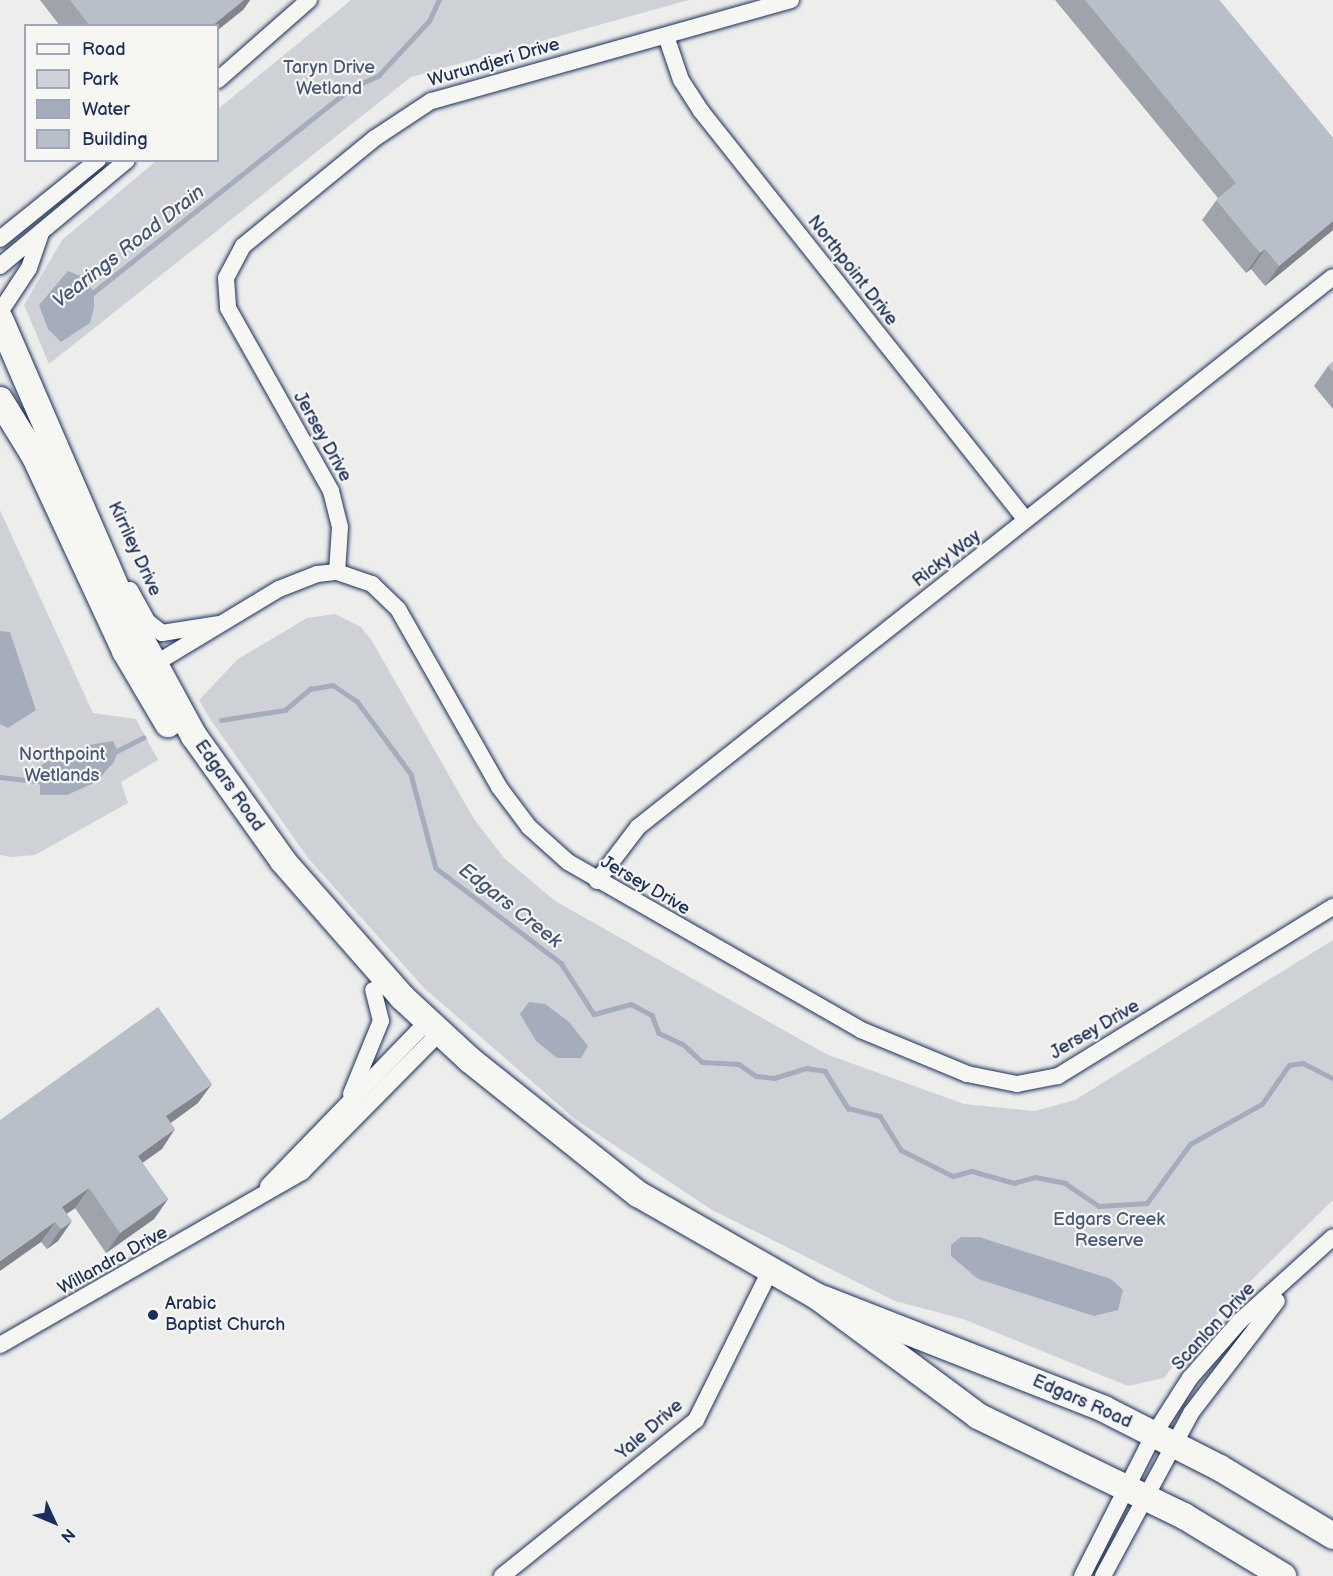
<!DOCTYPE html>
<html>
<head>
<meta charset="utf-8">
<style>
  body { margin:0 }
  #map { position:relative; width:1333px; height:1576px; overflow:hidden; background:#edeeec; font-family:"Balsamiq Sans",sans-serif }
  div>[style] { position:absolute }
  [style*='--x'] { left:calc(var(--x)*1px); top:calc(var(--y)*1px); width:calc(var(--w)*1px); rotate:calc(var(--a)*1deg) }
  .green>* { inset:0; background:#ced2d7 }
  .water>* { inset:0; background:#a5acbc }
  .stream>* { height:4.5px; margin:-2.25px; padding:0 2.25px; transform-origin:2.25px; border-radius:2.25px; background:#a5acbc }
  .roads { filter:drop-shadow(0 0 2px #1b2f5e) drop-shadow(0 0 2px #1b2f5e) }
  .minor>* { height:16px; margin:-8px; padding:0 8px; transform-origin:8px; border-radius:8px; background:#f6f6f2 }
  .primary>* { height:26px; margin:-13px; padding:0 13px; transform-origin:13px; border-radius:13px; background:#f6f6f2 }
  .wall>* { inset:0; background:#9fa4ac }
  .shaded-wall>* { inset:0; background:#82868c }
  .building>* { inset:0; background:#b9bfc8 }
  .dots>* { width:16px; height:16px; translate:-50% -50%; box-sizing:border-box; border:3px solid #f6f6f2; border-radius:50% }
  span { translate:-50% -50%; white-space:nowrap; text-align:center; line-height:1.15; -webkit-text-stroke:4.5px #f6f6f2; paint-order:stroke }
  .street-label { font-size:18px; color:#1b2f5e }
  .park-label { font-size:18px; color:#48587c }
  .poi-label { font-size:18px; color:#1b2f5e }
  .left { translate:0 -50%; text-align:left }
  .water-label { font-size:20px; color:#44547a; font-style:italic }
  .legend { position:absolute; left:24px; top:24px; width:195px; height:138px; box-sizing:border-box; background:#f6f6f2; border:2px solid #9ea6b7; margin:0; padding:8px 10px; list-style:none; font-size:18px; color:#1b2f5e }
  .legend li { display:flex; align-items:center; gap:12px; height:30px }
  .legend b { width:30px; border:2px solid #9ea6b7 }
  .north { position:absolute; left:24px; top:1492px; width:60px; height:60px; -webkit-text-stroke:4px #f6f6f2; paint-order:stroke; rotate:134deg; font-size:16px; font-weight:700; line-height:24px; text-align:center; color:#1b2f5e }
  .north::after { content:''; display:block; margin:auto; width:21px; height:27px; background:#1b2f5e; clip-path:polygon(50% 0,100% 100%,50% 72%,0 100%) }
</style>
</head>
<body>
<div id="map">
  <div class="green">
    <i style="clip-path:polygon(351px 0,689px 0,411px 77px,49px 364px,24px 305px,62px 240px,156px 161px,218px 160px,218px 109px)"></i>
    <i style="clip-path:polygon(0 510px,93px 713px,136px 719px,158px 760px,121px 782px,128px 803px,35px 855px,11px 857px,0 855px)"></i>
    <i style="clip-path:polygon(335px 614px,361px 627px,372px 641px,474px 819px,504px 858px,555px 901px,826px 1054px,964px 1104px,1035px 1111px,1075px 1100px,1333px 940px,1333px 1200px,1201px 1330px,1164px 1378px,1128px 1386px,963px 1319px,895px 1301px,712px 1210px,575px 1119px,424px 988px,308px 858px,210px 719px,199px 700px,238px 659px,307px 618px)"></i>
  </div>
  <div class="water">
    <i style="clip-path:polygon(68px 271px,83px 277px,94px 292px,94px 308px,90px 323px,61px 342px,48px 329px,39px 305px)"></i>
    <i style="clip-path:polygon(0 631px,10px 632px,36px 710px,8px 728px,0 724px)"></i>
    <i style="clip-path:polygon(113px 741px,118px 751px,114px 762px,96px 782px,67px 795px,40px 795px,40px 766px,57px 756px,73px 758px,89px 745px)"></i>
    <i style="clip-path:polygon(529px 1002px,545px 1004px,569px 1022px,588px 1046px,581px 1058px,557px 1058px,536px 1041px,520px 1014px)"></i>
    <i style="clip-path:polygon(961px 1237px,979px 1237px,1111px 1279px,1123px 1290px,1118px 1310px,1094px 1316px,978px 1279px,951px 1256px,951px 1245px)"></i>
  </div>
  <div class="stream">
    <i style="--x:90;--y:295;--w:333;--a:-38.4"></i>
    <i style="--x:351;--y:88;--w:30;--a:-24"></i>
    <i style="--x:378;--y:76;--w:75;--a:-47.2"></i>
    <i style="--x:429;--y:21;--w:23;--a:-65"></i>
    <i style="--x:221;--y:720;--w:65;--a:-8.9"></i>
    <i style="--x:285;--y:710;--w:33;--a:-40"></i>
    <i style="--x:310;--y:689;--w:23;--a:-10"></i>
    <i style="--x:333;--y:685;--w:29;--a:34"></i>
    <i style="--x:357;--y:701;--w:91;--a:53.5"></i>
    <i style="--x:411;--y:774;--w:97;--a:75.1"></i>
    <i style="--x:436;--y:868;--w:157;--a:37.2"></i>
    <i style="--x:561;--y:963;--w:61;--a:57.1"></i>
    <i style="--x:594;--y:1014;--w:38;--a:-15"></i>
    <i style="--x:631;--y:1004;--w:24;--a:28"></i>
    <i style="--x:652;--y:1015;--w:19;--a:69"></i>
    <i style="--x:659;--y:1033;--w:26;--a:25"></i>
    <i style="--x:683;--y:1044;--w:26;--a:43"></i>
    <i style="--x:702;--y:1062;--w:37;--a:3"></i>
    <i style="--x:739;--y:1064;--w:21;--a:35"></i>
    <i style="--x:756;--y:1076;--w:18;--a:6"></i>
    <i style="--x:774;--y:1078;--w:34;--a:-17"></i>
    <i style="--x:806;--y:1068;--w:19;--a:9"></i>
    <i style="--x:825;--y:1071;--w:44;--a:58.1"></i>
    <i style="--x:848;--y:1108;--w:33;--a:14"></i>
    <i style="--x:880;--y:1116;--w:40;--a:58"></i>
    <i style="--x:901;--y:1150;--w:58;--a:26.6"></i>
    <i style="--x:953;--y:1176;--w:20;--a:-15"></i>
    <i style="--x:972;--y:1171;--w:44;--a:15.9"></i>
    <i style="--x:1014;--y:1183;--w:22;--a:-16"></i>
    <i style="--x:1035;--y:1177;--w:31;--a:11"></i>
    <i style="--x:1065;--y:1183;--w:41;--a:34.1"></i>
    <i style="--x:1099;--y:1206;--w:48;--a:-3.6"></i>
    <i style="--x:1147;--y:1203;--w:73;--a:-53.9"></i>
    <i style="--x:1190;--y:1144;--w:82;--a:-29.1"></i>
    <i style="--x:1262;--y:1104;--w:47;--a:-55.3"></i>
    <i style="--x:1289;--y:1065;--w:14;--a:-8"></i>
    <i style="--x:1303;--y:1063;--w:34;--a:27"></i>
    <i style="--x:113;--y:753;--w:34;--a:-27"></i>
    <i style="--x:0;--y:777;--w:45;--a:6.3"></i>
  </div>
  <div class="roads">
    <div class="minor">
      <i style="--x:791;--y:0;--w:374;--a:164.3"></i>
      <i style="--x:431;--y:101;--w:67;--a:146.5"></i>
      <i style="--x:375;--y:138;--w:171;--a:140.7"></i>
      <i style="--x:243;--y:246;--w:36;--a:118"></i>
      <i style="--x:226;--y:278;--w:30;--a:86"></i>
      <i style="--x:228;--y:308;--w:210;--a:60.6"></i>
      <i style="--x:331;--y:491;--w:37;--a:76"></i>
      <i style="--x:340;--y:527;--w:45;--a:93.8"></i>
      <i style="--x:337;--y:572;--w:37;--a:19"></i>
      <i style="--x:372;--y:584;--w:36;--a:44"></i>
      <i style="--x:398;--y:609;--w:205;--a:60.4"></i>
      <i style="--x:499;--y:787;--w:50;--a:53.1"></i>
      <i style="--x:529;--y:827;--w:52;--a:41.9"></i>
      <i style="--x:568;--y:862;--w:338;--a:29.8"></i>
      <i style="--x:861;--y:1030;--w:115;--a:22.5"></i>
      <i style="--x:967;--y:1074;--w:51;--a:11.3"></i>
      <i style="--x:1017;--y:1084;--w:42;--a:-11"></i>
      <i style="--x:1058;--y:1076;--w:323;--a:-31.6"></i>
      <i style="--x:666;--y:36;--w:46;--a:71.2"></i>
      <i style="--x:681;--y:80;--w:37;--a:57"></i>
      <i style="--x:701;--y:111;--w:522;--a:51.53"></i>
      <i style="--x:218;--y:80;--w:121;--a:-41.3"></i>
      <i style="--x:0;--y:239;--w:126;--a:-38.9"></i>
      <i style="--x:0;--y:266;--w:165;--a:-39.8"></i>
      <i style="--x:0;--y:312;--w:53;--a:-56.6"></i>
      <i style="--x:29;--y:268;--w:37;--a:-71"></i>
      <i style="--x:130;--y:590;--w:37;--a:61"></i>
      <i style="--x:148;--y:622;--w:18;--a:38"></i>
      <i style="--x:162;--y:633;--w:58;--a:-9"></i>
      <i style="--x:148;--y:668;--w:153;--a:-31.1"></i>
      <i style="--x:279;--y:589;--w:41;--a:-21.5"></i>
      <i style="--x:317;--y:574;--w:20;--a:-6"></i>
      <i style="--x:597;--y:881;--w:68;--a:-52.8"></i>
      <i style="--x:638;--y:827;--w:886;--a:-38.36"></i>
      <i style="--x:351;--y:1094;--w:79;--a:-67.7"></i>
      <i style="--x:381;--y:1021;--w:32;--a:-104"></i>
      <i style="--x:268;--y:1186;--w:230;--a:-45.9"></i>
      <i style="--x:0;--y:1345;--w:348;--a:-29.8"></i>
      <i style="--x:302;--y:1172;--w:197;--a:-45.4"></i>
      <i style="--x:502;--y:1576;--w:249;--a:-38.8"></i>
      <i style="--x:696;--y:1420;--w:166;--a:-63.6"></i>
      <i style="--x:1082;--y:1576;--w:159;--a:-63.1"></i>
      <i style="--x:1154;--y:1434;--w:67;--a:-57.3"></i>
      <i style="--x:1190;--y:1378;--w:76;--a:-48.7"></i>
      <i style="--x:1240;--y:1321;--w:125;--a:-42.1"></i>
      <i style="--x:1103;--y:1576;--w:185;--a:-61.6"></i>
      <i style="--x:1191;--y:1413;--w:141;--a:-52.5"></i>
    </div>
    <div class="primary">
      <i style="--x:0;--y:319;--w:325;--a:66.6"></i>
      <i style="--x:129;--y:617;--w:136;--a:61.4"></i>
      <i style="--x:194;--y:736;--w:153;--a:54.5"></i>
      <i style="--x:283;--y:861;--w:181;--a:48.8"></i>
      <i style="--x:402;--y:997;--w:93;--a:42.8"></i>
      <i style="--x:470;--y:1060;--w:215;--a:38.6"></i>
      <i style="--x:638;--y:1194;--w:207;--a:29.8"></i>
      <i style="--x:818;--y:1297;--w:199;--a:36.6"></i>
      <i style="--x:978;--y:1416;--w:229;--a:25.9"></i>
      <i style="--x:1184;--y:1516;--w:116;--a:31.2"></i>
      <i style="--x:0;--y:400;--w:67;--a:58.4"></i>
      <i style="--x:35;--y:457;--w:214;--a:65.1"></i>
      <i style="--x:125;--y:651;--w:85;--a:59.5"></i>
      <i style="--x:824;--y:1299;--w:301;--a:21.4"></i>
      <i style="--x:1104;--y:1409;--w:130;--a:27"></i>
      <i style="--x:1220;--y:1468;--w:132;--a:31"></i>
    </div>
  </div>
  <div class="wall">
    <i style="clip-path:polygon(40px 0,250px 0,243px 10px,218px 26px,60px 26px)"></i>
    <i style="clip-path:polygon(1055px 0,1219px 0,1333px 138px,1333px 230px,1265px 286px,1251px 269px,1246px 273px,1202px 220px,1218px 198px)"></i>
    <i style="clip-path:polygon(1333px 362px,1333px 409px,1314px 386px,1328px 366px)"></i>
    <i style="clip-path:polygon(198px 1103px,171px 1123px,162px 1149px,142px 1163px,168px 1199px,154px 1219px,106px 1253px,75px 1208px,66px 1214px,58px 1241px,47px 1249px,41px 1242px,0 1120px)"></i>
  </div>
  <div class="shaded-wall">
    <i style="clip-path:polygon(244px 0,250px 0,243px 10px,218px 30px,218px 26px,212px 26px)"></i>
    <i style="clip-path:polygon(1333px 221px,1333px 230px,1265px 286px,1279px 266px)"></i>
    <i style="clip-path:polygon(1265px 249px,1251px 269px,1246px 273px,1260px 253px)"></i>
    <i style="clip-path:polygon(212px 1084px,198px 1103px,152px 1136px,166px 1116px)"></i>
    <i style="clip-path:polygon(175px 1129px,162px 1149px,124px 1176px,138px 1156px)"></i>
    <i style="clip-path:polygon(89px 1188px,75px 1208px,48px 1227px,62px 1207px)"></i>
    <i style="clip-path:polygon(168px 1199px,154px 1219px,106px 1253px,120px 1233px)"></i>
    <i style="clip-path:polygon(72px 1221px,58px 1241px,47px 1249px,61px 1229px)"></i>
    <i style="clip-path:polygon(55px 1222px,41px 1242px,0 1271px,0 1261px)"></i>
  </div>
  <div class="building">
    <i style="clip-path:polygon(70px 0,244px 0,212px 26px,90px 26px)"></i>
    <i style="clip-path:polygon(1085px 0,1219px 0,1333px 138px,1333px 221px,1279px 266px,1265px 249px,1260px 253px,1216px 200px,1236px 183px)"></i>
    <i style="clip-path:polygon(1333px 362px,1333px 372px,1328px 366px)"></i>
    <i style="clip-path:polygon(158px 1007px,212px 1084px,166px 1116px,175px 1129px,138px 1156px,168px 1199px,120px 1233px,89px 1188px,62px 1207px,72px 1221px,61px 1229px,55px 1222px,0 1261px,0 1120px)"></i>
  </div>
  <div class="dots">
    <i style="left:153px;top:1315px;background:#1b2f5e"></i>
  </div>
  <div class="street-label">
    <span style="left:494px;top:63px;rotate:-16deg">Wurundjeri Drive</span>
    <span style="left:852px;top:271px;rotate:52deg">Northpoint Drive</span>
    <span style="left:322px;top:437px;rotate:61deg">Jersey Drive</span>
    <span style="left:134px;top:549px;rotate:65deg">Kirriley Drive</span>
    <span style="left:947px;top:559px;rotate:-38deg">Ricky Way</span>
    <span style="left:229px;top:786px;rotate:55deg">Edgars Road</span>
    <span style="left:645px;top:886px;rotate:30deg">Jersey Drive</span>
    <span style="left:1095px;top:1030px;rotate:-30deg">Jersey Drive</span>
    <span style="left:113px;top:1261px;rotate:-29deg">Willandra Drive</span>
    <span style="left:1214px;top:1327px;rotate:-47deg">Scanlon Drive</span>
    <span style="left:1082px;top:1402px;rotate:24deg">Edgars Road</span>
    <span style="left:650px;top:1430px;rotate:-41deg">Yale Drive</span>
  </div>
  <div class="park-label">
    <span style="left:329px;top:79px">Taryn Drive<br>Wetland</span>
    <span style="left:62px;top:766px">Northpoint<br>Wetlands</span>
    <span style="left:1109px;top:1231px">Edgars Creek<br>Reserve</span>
  </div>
  <div class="poi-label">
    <span class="left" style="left:165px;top:1315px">Arabic<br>Baptist Church</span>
  </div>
  <div class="water-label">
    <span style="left:129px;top:247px;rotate:-38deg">Vearings Road Drain</span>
    <span style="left:510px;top:906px;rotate:38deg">Edgars Creek</span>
  </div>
  <ul class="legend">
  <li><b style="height:8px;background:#f6f6f2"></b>Road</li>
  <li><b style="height:16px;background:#ced2d7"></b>Park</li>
  <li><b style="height:16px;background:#a5acbc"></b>Water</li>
  <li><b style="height:16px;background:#b9bfc8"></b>Building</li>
  </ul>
  <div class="north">N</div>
</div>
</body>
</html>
